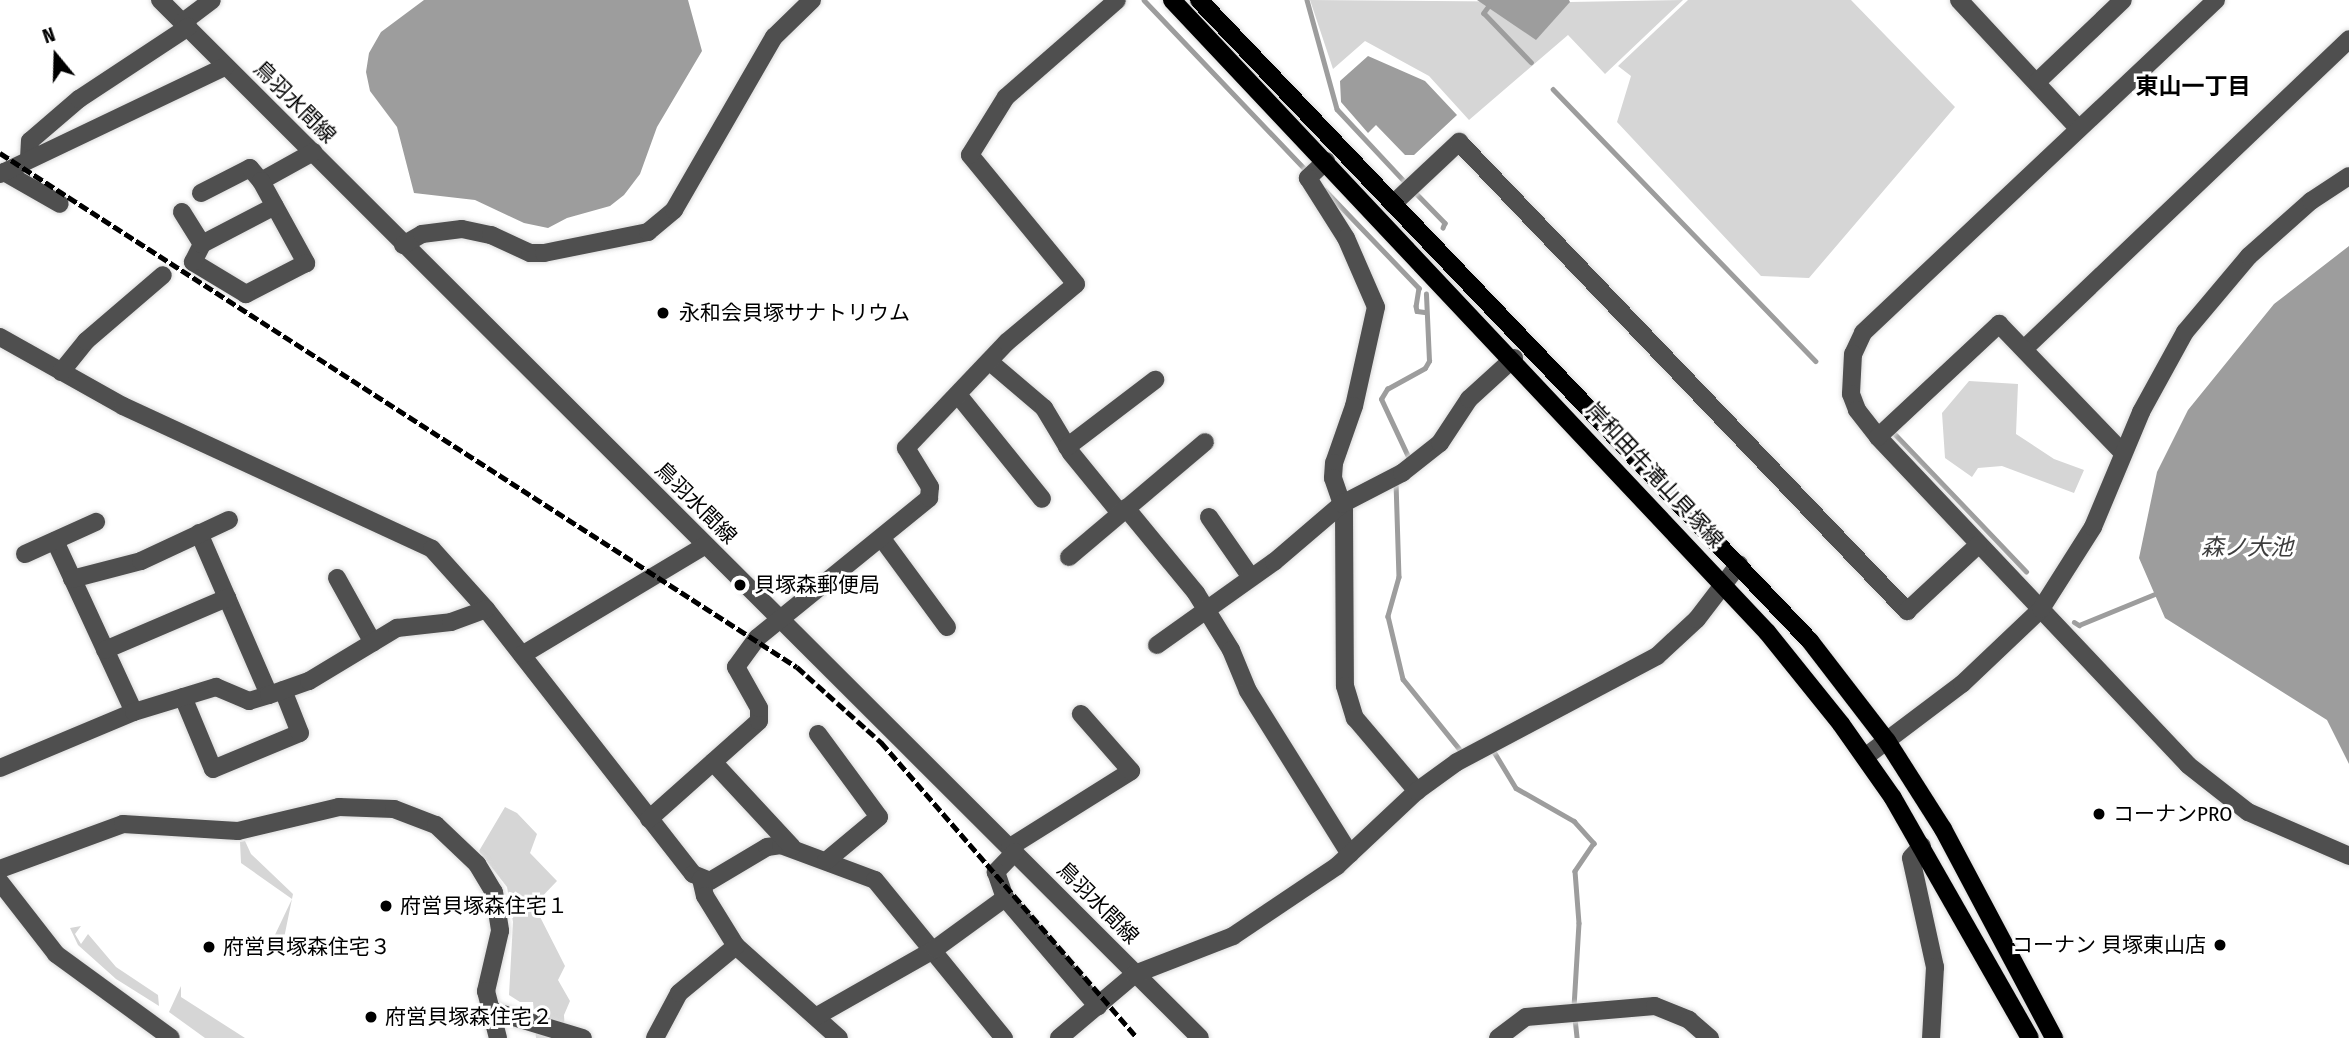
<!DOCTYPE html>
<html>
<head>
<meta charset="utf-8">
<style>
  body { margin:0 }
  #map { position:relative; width:2349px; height:1038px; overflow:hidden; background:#fff; font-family:"Fira Sans Condensed","Noto Sans JP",sans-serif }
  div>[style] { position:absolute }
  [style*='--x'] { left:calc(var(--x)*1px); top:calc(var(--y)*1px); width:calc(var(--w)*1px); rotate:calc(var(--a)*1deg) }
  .green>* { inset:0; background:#d6d6d6 }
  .water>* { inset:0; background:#9d9d9d }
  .stream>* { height:4.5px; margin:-2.25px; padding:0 2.25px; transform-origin:2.25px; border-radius:2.25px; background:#9d9d9d }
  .roads { filter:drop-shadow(0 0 2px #dbdbdb) drop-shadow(0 0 2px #dbdbdb) }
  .minor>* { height:18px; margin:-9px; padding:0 9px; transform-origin:9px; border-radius:9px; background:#4f4f4f }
  .major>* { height:18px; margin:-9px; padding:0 9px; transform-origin:9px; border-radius:9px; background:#000 }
  .rail>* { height:4.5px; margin-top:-2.25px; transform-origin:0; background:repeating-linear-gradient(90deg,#000 0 10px,transparent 0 13.5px) }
  .dots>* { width:19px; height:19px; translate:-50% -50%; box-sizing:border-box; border:4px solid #fff; border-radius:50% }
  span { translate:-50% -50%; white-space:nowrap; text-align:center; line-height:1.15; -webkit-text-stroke:6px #fff; paint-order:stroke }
  .street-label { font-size:21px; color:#000 }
  .poi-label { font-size:21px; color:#000 }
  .left { translate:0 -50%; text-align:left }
  .right { translate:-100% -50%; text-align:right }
  .neighbourhood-label { font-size:23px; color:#000; font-weight:700 }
  .water-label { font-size:23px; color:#3e3e3e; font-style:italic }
  .north { position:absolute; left:21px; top:21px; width:70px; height:70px; -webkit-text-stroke:5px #fff; paint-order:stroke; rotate:341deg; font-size:19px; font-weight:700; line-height:28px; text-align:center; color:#000 }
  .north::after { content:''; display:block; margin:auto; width:24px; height:32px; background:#000; clip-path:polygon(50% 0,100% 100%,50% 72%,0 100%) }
</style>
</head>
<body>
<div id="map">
  <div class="green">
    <i style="clip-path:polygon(1310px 0,1570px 2px,1683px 0,1605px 74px,1568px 35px,1469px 120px,1429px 76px,1365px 41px,1333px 69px)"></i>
    <i style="clip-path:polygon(1688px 0,1851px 0,1955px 107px,1809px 278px,1761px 276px,1617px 122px,1631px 76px,1618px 66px)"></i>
    <i style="clip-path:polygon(1969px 381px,2018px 384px,2016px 434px,2054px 459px,2084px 470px,2074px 493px,2002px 466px,1978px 468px,1972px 477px,1945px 458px,1942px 413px)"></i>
    <i style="clip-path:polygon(505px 807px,517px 813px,537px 834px,530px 853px,557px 881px,534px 905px,565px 966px,558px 980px,570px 1001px,564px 1015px,565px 1038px,536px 1038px,533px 1002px,520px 1002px,509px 995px,513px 922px,507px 887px,479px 851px)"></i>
    <i style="clip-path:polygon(245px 841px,251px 854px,293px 894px,283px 943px,273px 939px,292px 899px,241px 863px,240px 842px)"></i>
    <i style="clip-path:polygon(81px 926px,75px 934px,81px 944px,88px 934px,116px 967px,158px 995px,159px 1006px,116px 979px,78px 945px,70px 928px)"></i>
    <i style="clip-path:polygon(181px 986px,181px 997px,245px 1038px,205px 1038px,169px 1012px)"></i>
  </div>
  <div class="water">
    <i style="clip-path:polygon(424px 0,688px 0,702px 51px,657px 127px,640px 174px,624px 195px,610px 206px,567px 218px,548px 228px,524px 223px,475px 200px,414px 193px,397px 127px,370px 91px,366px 72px,369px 53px,381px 32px)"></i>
    <i style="clip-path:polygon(1477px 0,1569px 0,1570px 2px,1536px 40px)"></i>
    <i style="clip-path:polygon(1368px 56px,1425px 81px,1457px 115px,1414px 155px,1405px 155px,1376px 125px,1368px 133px,1341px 102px,1340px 81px)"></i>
    <i style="clip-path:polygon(2349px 246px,2349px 764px,2327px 720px,2165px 618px,2139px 558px,2157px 472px,2188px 410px,2274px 304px)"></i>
  </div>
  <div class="stream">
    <i style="--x:1144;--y:0;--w:235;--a:46.4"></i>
    <i style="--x:1307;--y:0;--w:113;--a:74.6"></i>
    <i style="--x:1337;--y:109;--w:103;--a:47"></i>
    <i style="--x:1489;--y:6;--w:9;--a:126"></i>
    <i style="--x:1484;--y:13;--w:68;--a:46.2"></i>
    <i style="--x:1553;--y:89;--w:378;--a:46"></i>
    <i style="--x:1325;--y:190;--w:136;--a:46.2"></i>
    <i style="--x:1419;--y:288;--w:18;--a:99"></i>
    <i style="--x:1416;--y:306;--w:5;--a:79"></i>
    <i style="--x:1417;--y:311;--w:7;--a:8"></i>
    <i style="--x:1413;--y:190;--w:46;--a:45.9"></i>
    <i style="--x:1445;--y:223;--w:5;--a:112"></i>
    <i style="--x:1895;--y:434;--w:190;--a:46.3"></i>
    <i style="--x:1410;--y:461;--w:68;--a:-115.1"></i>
    <i style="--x:1381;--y:399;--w:12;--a:-59"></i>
    <i style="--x:1387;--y:389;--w:43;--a:-28.9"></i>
    <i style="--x:1425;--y:368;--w:8;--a:-60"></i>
    <i style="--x:1429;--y:361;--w:67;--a:-92.6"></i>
    <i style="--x:1396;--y:482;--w:95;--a:88.2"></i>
    <i style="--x:1399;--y:577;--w:41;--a:105.8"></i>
    <i style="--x:1388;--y:616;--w:65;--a:76.6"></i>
    <i style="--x:1403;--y:679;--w:92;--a:51.1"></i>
    <i style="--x:2074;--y:622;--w:6;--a:31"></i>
    <i style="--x:2079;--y:625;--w:82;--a:-22.2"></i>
    <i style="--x:1493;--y:750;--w:44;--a:58.8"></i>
    <i style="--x:1516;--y:788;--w:67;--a:29.6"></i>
    <i style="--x:1574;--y:821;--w:30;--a:48"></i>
    <i style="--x:1594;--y:843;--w:34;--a:124"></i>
    <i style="--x:1575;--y:871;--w:52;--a:85.6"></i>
    <i style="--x:1579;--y:923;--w:83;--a:93.4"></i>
    <i style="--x:1575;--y:1018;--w:20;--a:84"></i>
  </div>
  <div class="roads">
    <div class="minor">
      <i style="--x:160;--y:0;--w:1469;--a:44.94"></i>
      <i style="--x:1959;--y:0;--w:173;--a:47.1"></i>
      <i style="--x:2216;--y:0;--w:485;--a:136.7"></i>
      <i style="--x:1863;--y:333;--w:23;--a:115"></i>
      <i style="--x:1853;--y:354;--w:40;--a:92.9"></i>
      <i style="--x:1851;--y:394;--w:17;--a:69"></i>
      <i style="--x:1857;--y:410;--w:34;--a:52"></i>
      <i style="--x:1878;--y:437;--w:451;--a:46.6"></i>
      <i style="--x:2188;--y:765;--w:76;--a:38.1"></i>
      <i style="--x:2248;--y:812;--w:110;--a:23.5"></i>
      <i style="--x:183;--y:22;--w:36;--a:-37"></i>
      <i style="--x:2038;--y:81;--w:117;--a:-43.6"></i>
      <i style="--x:29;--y:159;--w:18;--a:-87"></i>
      <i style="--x:30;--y:141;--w:65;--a:-40.6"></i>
      <i style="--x:79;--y:99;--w:131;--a:-33.4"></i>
      <i style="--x:1326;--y:161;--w:25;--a:137"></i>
      <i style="--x:1308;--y:178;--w:71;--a:57.7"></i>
      <i style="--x:1346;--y:238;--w:75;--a:66.5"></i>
      <i style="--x:1376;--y:307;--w:101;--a:102.5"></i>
      <i style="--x:1354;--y:406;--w:60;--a:109.3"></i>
      <i style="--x:1334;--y:463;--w:15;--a:94"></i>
      <i style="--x:1333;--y:478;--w:34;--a:71"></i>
      <i style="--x:1344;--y:510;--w:176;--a:89.7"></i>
      <i style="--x:1345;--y:686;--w:34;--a:73"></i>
      <i style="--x:1355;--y:718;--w:96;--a:49.7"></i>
      <i style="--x:4;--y:172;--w:64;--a:29.7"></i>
      <i style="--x:0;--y:174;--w:250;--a:-25.5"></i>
      <i style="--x:261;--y:181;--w:60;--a:-29.1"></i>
      <i style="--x:201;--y:193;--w:55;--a:-27"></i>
      <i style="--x:250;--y:168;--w:17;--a:50"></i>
      <i style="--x:261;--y:181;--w:94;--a:61.2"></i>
      <i style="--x:306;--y:263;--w:68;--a:152.7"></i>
      <i style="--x:246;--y:294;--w:62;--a:-148.9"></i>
      <i style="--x:193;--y:262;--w:20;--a:-63"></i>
      <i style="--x:202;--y:244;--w:82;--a:-27.5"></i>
      <i style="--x:1393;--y:204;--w:91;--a:-43.2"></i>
      <i style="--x:1459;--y:142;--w:649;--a:46.31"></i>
      <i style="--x:1907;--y:611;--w:97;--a:-42.9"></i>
      <i style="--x:182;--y:212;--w:38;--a:58"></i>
      <i style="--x:403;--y:245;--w:22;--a:-30"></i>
      <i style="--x:422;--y:234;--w:40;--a:-7.1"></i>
      <i style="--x:462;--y:229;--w:30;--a:12"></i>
      <i style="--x:491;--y:235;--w:43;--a:24.8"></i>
      <i style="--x:530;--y:253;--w:14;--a:0"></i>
      <i style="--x:544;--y:253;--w:106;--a:-11.4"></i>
      <i style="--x:648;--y:232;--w:34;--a:-40"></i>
      <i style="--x:674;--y:210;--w:200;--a:-60"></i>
      <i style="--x:774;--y:37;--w:53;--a:-44.2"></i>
      <i style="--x:0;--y:337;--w:141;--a:29.3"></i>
      <i style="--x:123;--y:406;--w:340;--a:24.8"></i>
      <i style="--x:432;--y:549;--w:81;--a:48"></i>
      <i style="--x:486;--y:609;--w:336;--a:52"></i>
      <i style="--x:693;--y:874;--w:18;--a:22"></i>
      <i style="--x:710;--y:881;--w:66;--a:-30.8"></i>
      <i style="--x:767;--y:847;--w:14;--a:-8"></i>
      <i style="--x:781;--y:845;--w:100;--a:20.4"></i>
      <i style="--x:875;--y:880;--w:204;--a:50.8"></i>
      <i style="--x:2024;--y:349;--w:449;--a:-43.6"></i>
      <i style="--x:990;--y:362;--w:71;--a:40.4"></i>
      <i style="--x:1044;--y:408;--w:52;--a:59"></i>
      <i style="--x:1071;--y:453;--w:77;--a:50.8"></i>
      <i style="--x:61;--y:372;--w:40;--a:-51"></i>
      <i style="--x:86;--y:341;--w:101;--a:-40.6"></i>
      <i style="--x:959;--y:396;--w:132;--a:51.1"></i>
      <i style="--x:1878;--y:437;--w:166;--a:-43"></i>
      <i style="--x:1999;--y:324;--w:179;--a:46.1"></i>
      <i style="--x:1067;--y:447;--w:111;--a:-37.3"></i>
      <i style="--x:1126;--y:508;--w:110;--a:50.5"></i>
      <i style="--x:1196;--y:593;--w:67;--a:58.4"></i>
      <i style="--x:1231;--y:650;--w:44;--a:67.5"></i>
      <i style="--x:1248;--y:691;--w:192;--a:58"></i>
      <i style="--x:1209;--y:517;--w:72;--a:55.2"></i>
      <i style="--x:199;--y:533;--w:176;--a:66.6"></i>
      <i style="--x:883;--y:540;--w:108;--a:53.7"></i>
      <i style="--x:55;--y:541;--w:188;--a:65.2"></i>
      <i style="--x:25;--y:554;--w:78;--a:-24.3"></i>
      <i style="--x:1069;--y:557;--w:178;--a:-40.2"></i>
      <i style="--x:337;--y:578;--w:74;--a:61"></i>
      <i style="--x:72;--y:579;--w:71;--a:-14.6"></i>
      <i style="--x:141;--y:561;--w:97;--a:-25"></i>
      <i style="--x:1157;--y:645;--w:143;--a:-35.4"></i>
      <i style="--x:1274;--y:562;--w:89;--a:-40.5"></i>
      <i style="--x:1342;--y:504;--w:68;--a:-27.3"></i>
      <i style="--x:1402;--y:473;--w:48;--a:-38.3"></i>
      <i style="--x:1440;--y:443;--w:53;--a:-56.6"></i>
      <i style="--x:1469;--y:399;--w:61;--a:-42.3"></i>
      <i style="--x:105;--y:650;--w:133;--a:-23.1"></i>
      <i style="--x:522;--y:655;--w:214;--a:-30.9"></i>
      <i style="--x:183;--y:697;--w:78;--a:67.4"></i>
      <i style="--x:213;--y:769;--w:94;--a:-22.5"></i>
      <i style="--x:300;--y:733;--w:46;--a:-111.6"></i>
      <i style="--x:818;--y:734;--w:103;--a:53.7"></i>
      <i style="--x:879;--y:817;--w:69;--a:140.3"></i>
      <i style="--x:1865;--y:757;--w:121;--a:-37"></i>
      <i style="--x:1962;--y:684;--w:109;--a:-43.5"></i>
      <i style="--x:2041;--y:609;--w:97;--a:-57.6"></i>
      <i style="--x:2093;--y:527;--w:125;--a:-67.3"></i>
      <i style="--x:2141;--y:412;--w:91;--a:-61.2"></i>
      <i style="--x:2185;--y:332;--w:99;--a:-49.9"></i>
      <i style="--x:2249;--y:256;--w:83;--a:-41.6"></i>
      <i style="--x:2311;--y:201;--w:45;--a:-33.3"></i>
      <i style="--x:713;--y:762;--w:116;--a:47.1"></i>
      <i style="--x:0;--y:768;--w:145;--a:-22.7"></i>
      <i style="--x:134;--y:712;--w:86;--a:-17"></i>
      <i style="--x:216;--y:687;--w:36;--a:23"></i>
      <i style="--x:249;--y:701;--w:21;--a:-17"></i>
      <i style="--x:269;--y:695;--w:42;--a:-19.3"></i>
      <i style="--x:309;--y:681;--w:103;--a:-31.1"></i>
      <i style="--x:397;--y:628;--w:54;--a:-6.3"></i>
      <i style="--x:451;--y:622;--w:37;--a:-20"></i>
      <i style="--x:649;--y:819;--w:147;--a:-41.7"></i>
      <i style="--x:759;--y:721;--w:13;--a:-90"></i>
      <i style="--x:759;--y:708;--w:47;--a:-119.3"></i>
      <i style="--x:736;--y:667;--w:36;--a:-54"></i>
      <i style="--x:757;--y:638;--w:222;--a:-39.1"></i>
      <i style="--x:929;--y:498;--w:11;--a:-85"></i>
      <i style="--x:930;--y:487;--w:46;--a:-121.6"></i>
      <i style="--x:906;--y:448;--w:146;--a:-46.4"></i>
      <i style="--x:1007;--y:342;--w:90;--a:-40"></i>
      <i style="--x:1076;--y:284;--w:167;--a:-129.4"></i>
      <i style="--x:970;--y:155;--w:68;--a:-58.2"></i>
      <i style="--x:1006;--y:97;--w:147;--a:-41.1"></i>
      <i style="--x:1922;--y:846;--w:16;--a:133"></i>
      <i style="--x:1911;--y:858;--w:112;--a:77.6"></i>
      <i style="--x:1935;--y:967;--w:71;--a:93.2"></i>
      <i style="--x:1010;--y:847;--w:143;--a:-32.1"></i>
      <i style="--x:1131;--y:771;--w:76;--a:-131.3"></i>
      <i style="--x:1015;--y:852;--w:28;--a:134"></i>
      <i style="--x:996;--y:872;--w:28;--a:71"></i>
      <i style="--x:1005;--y:898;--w:143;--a:49.5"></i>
      <i style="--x:0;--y:869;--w:131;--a:-20.1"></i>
      <i style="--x:123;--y:824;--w:115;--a:3.5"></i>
      <i style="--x:238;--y:831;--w:104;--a:-13.4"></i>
      <i style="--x:339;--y:807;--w:55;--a:2.1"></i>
      <i style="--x:394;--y:809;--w:45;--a:20.9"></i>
      <i style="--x:436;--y:825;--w:57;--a:43.6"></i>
      <i style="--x:477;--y:864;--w:33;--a:59"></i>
      <i style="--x:494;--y:892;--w:39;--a:81"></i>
      <i style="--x:500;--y:931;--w:62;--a:103.1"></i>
      <i style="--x:486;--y:991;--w:49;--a:75.7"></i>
      <i style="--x:701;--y:879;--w:17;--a:77"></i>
      <i style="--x:705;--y:896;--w:59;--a:58.2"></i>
      <i style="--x:736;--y:946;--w:138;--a:41.8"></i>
      <i style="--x:0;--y:882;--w:91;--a:52.1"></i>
      <i style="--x:56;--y:954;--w:142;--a:36.1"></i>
      <i style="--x:490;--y:1010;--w:97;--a:16.8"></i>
      <i style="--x:817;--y:1016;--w:136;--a:-29.6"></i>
      <i style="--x:935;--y:949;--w:87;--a:-36.1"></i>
      <i style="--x:655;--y:1038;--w:51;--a:-61.9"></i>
      <i style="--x:679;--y:993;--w:74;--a:-39.5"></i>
      <i style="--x:1059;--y:1038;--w:99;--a:-40.1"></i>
      <i style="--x:1135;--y:974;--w:105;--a:-21.2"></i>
      <i style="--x:1233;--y:936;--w:125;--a:-33.9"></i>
      <i style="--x:1337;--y:866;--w:110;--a:-43.2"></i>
      <i style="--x:1417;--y:791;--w:49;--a:-35.9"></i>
      <i style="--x:1457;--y:762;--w:226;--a:-27.9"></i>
      <i style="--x:1657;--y:656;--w:54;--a:-42.8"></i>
      <i style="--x:1697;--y:619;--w:69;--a:-52.6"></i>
      <i style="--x:1498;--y:1038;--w:35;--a:-37"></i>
      <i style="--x:1526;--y:1017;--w:129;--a:-4.9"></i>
      <i style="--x:1655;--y:1006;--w:37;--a:22"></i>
      <i style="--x:1689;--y:1020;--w:28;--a:41"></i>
    </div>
    <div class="major">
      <i style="--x:1172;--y:0;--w:868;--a:46.73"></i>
      <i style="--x:1767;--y:632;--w:118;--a:51.2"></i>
      <i style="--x:1841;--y:724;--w:90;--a:54.9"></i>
      <i style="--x:1893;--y:798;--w:276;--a:60.3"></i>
      <i style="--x:1199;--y:0;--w:886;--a:46.37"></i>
      <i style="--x:1810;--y:641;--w:126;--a:52.4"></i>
      <i style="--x:1887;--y:741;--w:104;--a:57.5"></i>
      <i style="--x:1943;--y:829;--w:237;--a:62"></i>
    </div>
  </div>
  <div class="rail">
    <i style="--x:0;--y:153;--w:948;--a:32.82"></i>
    <i style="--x:797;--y:667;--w:113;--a:41.8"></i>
    <i style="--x:881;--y:742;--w:391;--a:49.1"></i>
  </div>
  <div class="dots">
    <i style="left:663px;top:313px;background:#000"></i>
    <i style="left:740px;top:585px;background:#000"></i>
    <i style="left:2099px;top:814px;background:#000"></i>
    <i style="left:386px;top:906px;background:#000"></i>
    <i style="left:2220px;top:945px;background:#000"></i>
    <i style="left:209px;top:947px;background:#000"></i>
    <i style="left:371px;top:1017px;background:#000"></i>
  </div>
  <div class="street-label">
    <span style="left:295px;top:102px;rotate:45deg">鳥羽水間線</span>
    <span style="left:1655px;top:475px;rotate:47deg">岸和田牛滝山貝塚線</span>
    <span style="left:696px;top:503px;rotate:45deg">鳥羽水間線</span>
    <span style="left:1098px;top:903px;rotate:45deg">鳥羽水間線</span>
  </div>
  <div class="poi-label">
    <span class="left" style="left:679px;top:313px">永和会貝塚サナトリウム</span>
    <span class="left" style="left:754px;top:585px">貝塚森郵便局</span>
    <span class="left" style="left:2113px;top:814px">コーナンPRO</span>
    <span class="left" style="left:400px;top:906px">府営貝塚森住宅１</span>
    <span class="right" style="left:2206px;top:945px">コーナン 貝塚東山店</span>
    <span class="left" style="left:223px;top:947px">府営貝塚森住宅３</span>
    <span class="left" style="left:385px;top:1017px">府営貝塚森住宅２</span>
  </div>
  <div class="neighbourhood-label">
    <span style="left:2193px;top:86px">東山一丁目</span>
  </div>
  <div class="water-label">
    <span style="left:2247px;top:547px">森ノ大池</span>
  </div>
  <div class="north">N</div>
</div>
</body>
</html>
